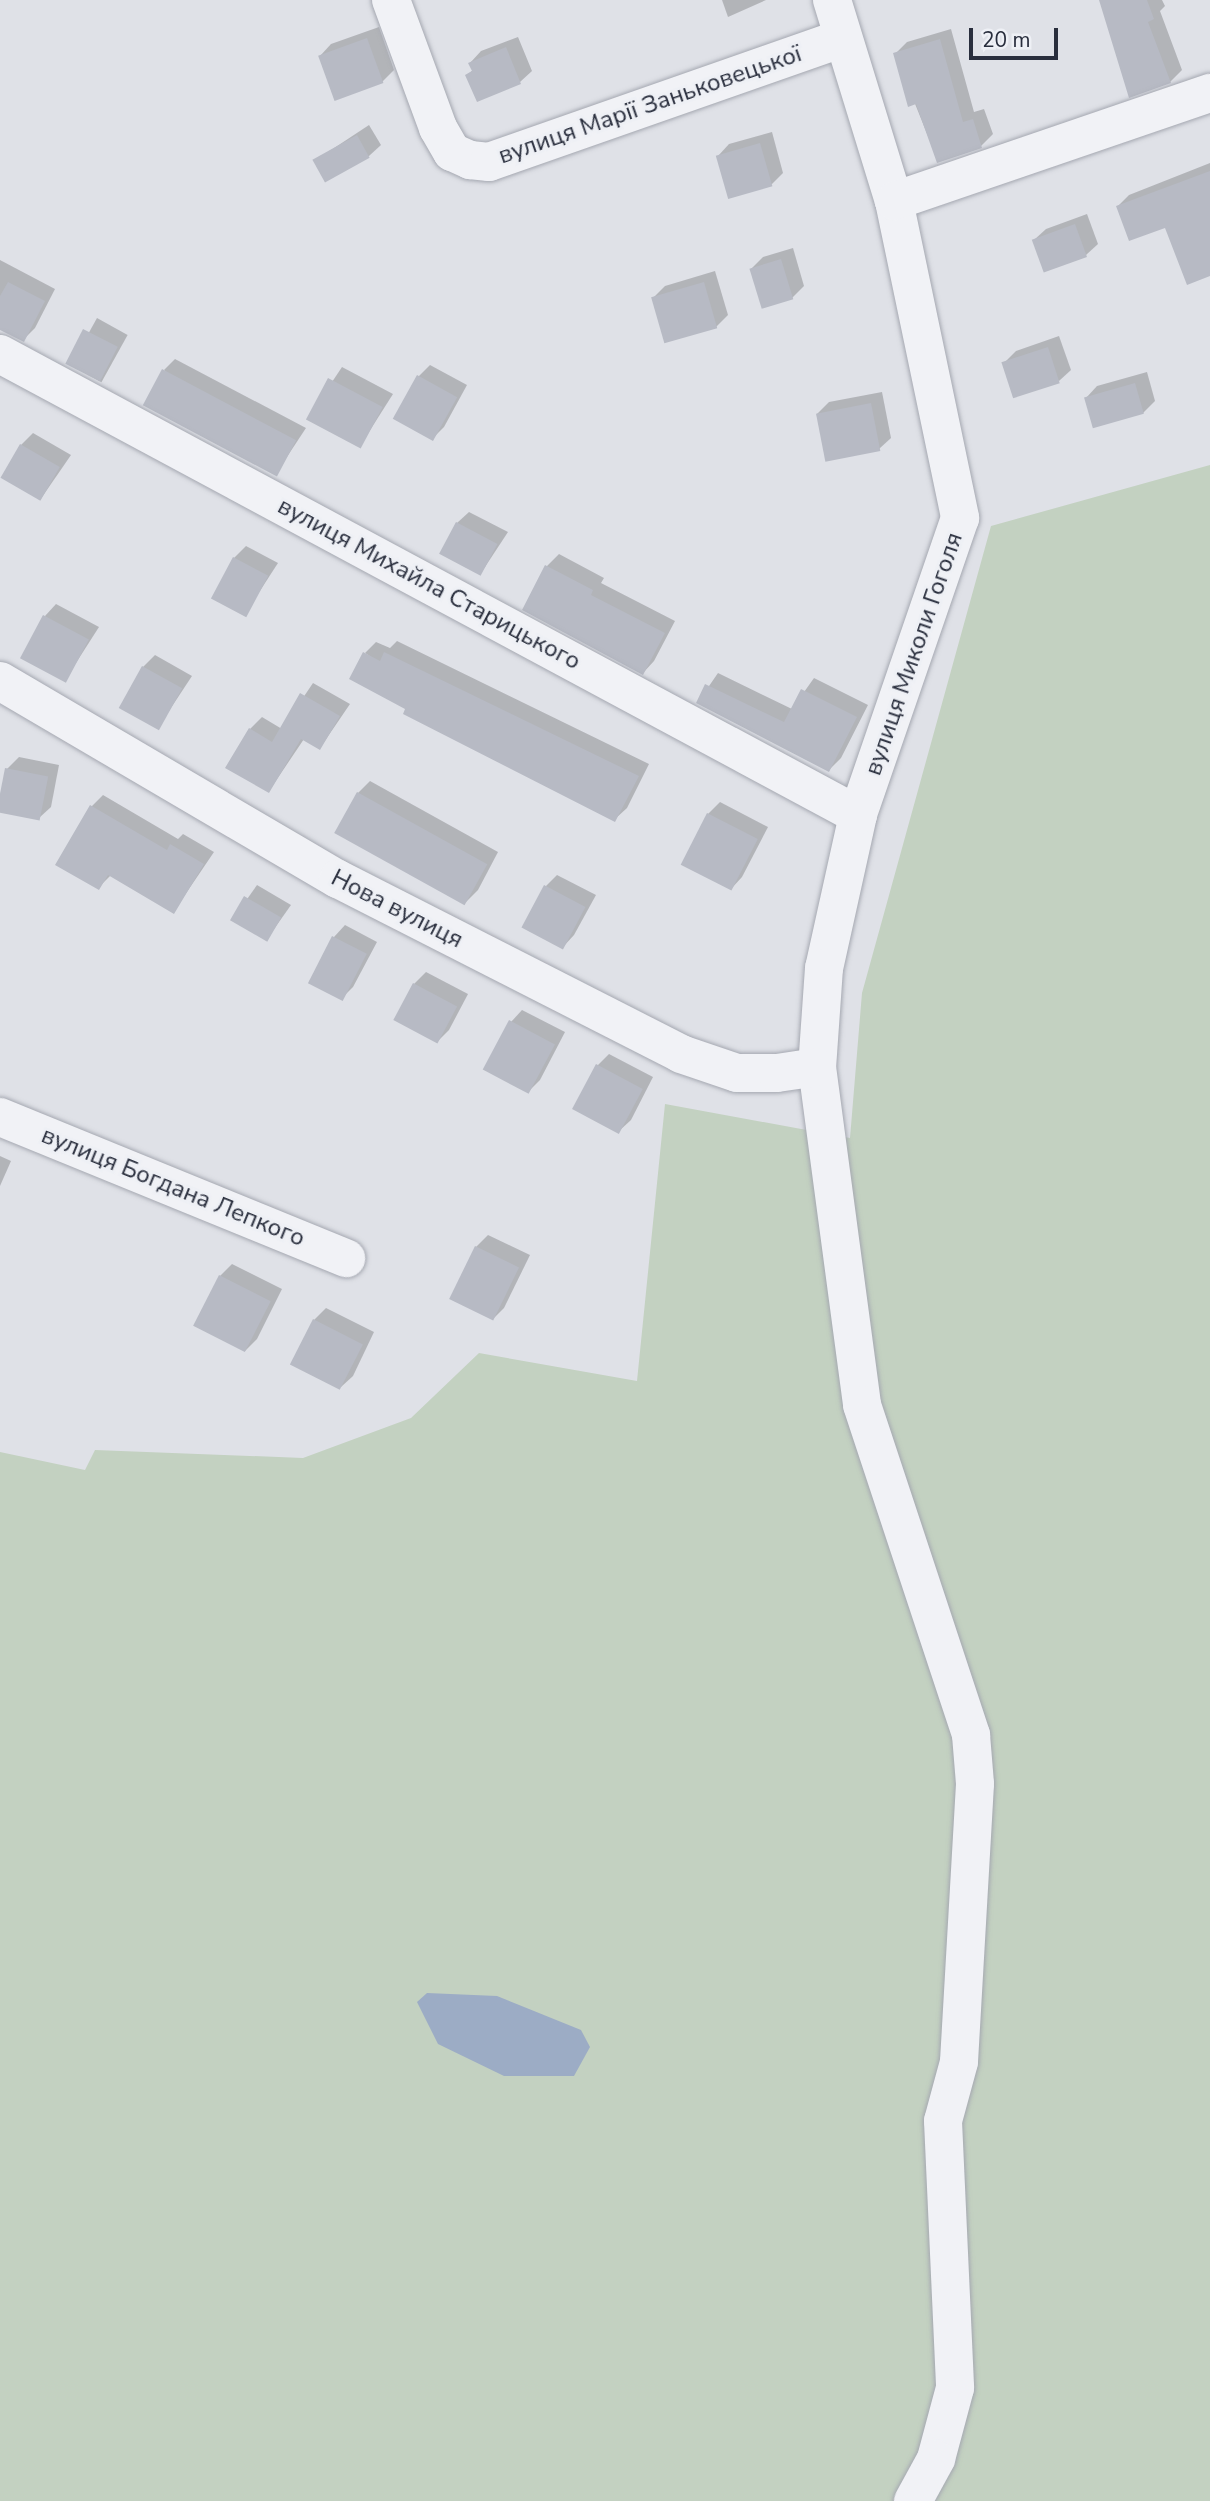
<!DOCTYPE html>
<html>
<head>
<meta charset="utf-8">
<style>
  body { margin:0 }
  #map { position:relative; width:1210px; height:2501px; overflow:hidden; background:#dfe1e7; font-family:"Nunito Sans",sans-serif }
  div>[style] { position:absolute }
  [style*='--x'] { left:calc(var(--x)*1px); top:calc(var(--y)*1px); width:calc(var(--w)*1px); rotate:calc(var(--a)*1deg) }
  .green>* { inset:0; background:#c3d1c1 }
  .water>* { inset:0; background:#9cacc5 }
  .shadow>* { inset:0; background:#0003; transform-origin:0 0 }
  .building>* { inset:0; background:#b7bac4; transform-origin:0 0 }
  .roads { filter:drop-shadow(0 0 2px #a5a8b1) drop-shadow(0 0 2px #a5a8b1) }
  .minor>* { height:38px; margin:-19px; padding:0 19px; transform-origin:19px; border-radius:19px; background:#f1f2f6 }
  span { translate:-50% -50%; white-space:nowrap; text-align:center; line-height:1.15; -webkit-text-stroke:6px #eef0f5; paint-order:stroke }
  .street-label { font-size:24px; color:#292e3d }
  .scale { position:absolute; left:969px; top:28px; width:89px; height:32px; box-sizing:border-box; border:4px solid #292e3d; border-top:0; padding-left:9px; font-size:21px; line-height:24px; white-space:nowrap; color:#292e3d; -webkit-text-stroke:5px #eef0f5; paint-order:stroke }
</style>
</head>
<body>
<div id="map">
  <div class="green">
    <i style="clip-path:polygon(1210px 465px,1210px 2501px,0 2501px,0 1452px,85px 1470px,95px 1450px,303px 1458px,411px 1418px,479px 1353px,637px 1381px,665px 1104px,850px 1138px,862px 993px,991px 526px)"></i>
  </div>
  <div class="water">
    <i style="clip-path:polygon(427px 1993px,497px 1996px,581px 2030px,590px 2047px,574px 2076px,504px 2076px,438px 2044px,417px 2002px)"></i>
  </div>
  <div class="shadow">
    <i style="clip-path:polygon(722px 0,766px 0,728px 17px)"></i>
    <i style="clip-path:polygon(1101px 0,1162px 0,1165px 6px,1160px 11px,1182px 70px,1170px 82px,1130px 95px)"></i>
    <i style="clip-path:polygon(379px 27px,394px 70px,382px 82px,320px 56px,331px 44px)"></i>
    <i style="clip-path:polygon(951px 29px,974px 112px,984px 109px,993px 134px,981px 146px,938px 161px,895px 54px,907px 42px)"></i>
    <i style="clip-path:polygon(518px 37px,532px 71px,520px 82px,467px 75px,473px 70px,470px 63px,481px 51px)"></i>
    <i style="clip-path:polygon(369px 125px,381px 145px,369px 156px,316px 160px)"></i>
    <i style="clip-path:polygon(772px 132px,783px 173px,772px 184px,729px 196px,718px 156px,729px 144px)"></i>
    <i style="clip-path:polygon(1210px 163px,1210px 274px,1166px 225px,1118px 206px,1129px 195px)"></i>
    <i style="clip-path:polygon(1087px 214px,1098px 244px,1086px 255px,1034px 240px,1046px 229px)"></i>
    <i style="clip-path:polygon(793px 248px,804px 286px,792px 298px,751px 269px,763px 257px)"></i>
    <i style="clip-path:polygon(0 260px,55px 289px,35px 328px,23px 340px,0 328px)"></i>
    <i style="clip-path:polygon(715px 271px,728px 315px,716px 327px,653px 298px,665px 286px)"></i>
    <i style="left:97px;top:318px;width:35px;height:54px;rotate:29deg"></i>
    <i style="clip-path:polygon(1059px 336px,1071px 370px,1059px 381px,1004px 363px,1016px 351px)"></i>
    <i style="clip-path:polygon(175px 359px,306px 428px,275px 475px,164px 370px)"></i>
    <i style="clip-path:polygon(430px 365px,467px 385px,444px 427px,433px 438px,418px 377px)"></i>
    <i style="clip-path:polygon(342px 367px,393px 394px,360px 446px,308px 418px)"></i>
    <i style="clip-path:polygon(1147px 372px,1155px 401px,1143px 413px,1086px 398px,1097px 386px)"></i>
    <i style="clip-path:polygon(882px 392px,891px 438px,879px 449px,817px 414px,829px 402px)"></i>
    <i style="clip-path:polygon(33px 433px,71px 455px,40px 500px,21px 445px)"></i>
    <i style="clip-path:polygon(469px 512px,508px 532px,481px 573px,457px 523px)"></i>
    <i style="clip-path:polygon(246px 546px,278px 563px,245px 614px,213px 597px,234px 558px)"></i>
    <i style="clip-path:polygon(559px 554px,604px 578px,601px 583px,675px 621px,654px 661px,643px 673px,524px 609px,547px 566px)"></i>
    <i style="clip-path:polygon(56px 604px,99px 627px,65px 680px,45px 616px)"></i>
    <i style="clip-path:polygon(397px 641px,649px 764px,627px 808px,615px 819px,365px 653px,376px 642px,390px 648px)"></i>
    <i style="clip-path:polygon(155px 655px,192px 676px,157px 729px,143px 667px)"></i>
    <i style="clip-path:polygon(718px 673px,792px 709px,814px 678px,868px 705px,841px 758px,829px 770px,698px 702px)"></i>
    <i style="clip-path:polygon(313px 683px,350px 704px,320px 748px,304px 739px,269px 791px,250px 729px,262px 717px,282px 729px)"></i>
    <i style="clip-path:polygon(19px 757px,59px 765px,51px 807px,39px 818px,0 811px,7px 769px)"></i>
    <i style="clip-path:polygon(370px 781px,498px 852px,478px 890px,466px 902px,358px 793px)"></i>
    <i style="clip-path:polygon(103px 795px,178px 839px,183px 834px,214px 852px,174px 911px,111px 875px,98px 888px,92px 806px)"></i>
    <i style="clip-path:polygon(720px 802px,768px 827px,742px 877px,731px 889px,708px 814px)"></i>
    <i style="clip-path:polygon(557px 875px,596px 895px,574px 935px,563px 947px,546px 886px)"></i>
    <i style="clip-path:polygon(257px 885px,291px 905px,267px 939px,233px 919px)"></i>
    <i style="clip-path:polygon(345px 925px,377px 942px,353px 987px,341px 999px,309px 982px,334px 937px)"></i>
    <i style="clip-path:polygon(426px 972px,468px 994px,449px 1030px,437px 1042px,414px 984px)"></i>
    <i style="clip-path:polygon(522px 1010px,565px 1032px,540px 1080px,528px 1092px,511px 1022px)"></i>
    <i style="clip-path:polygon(609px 1054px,653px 1077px,631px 1120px,619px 1131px,597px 1066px)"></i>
    <i style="clip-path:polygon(0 1156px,11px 1161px,0 1186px)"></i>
    <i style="clip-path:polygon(488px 1235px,530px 1255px,504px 1308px,493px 1319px,476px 1247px)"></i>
    <i style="clip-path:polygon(232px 1264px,282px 1289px,257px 1339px,245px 1351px,220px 1276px)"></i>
    <i style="clip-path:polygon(326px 1308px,374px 1332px,353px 1376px,341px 1387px,314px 1320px)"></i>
  </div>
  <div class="building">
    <i style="clip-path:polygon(1099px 0,1147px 0,1154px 19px,1148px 22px,1171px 83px,1129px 98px)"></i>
    <i style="left:367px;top:38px;width:48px;height:52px;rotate:70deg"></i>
    <i style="clip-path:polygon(940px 39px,963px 122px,973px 119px,982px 148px,937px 163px,916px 104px,908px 107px,893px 53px)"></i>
    <i style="clip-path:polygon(506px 47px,521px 84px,477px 102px,465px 75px,472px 71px,468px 63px)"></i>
    <i style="left:357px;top:135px;width:26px;height:51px;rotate:61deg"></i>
    <i style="left:760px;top:143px;width:45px;height:46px;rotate:74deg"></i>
    <i style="clip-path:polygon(1210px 171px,1210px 276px,1187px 285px,1165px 228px,1129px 241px,1116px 206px)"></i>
    <i style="left:1075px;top:224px;width:35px;height:46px;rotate:70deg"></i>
    <i style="left:781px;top:259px;width:42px;height:33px;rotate:73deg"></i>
    <i style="clip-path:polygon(8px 282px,45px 301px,24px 342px,0 330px,0 296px)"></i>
    <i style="left:704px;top:282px;width:48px;height:55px;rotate:74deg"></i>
    <i style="left:83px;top:329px;width:39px;height:39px;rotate:27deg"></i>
    <i style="left:1048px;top:347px;width:38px;height:49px;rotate:72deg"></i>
    <i style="left:162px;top:369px;width:152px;height:41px;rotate:28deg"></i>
    <i style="left:417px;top:375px;width:46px;height:50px;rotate:29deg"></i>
    <i style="left:328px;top:378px;width:62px;height:47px;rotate:28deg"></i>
    <i style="left:1135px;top:383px;width:32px;height:53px;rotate:74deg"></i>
    <i style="left:871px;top:403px;width:49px;height:56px;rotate:79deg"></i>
    <i style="left:20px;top:444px;width:46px;height:39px;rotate:30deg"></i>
    <i style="left:456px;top:522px;width:47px;height:36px;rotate:28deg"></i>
    <i style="left:233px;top:557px;width:40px;height:47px;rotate:28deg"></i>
    <i style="clip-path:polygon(545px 565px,593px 590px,591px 595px,665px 633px,643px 675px,522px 610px)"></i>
    <i style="left:43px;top:615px;width:52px;height:49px;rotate:28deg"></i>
    <i style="clip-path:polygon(363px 652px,380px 661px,384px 652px,639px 776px,615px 822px,403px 714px,405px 709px,349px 679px)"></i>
    <i style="left:142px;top:666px;width:46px;height:48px;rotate:29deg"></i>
    <i style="clip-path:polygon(705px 684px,784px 722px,801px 689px,857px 717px,829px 772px,696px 703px)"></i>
    <i style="clip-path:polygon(300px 693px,340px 716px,320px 750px,301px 739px,269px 793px,225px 768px,249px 728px,272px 742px)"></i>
    <i style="left:5px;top:768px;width:44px;height:45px;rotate:11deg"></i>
    <i style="left:357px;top:792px;width:149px;height:47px;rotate:29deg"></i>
    <i style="clip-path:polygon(90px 805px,167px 850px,170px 844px,204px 864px,174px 914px,108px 875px,99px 890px,55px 865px)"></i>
    <i style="left:707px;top:813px;width:57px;height:58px;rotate:27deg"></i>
    <i style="left:544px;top:885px;width:47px;height:48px;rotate:28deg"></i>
    <i style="left:244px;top:896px;width:43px;height:28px;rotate:30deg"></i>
    <i style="left:332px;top:936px;width:39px;height:53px;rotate:27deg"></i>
    <i style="left:413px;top:983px;width:50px;height:42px;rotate:28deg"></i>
    <i style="left:509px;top:1020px;width:52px;height:56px;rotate:28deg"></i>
    <i style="left:596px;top:1064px;width:53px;height:51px;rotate:28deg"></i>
    <i style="left:475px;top:1246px;width:49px;height:59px;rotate:26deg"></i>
    <i style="left:219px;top:1275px;width:58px;height:57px;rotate:27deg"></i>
    <i style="left:313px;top:1319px;width:56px;height:51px;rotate:27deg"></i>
  </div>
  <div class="roads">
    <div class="minor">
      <i style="--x:391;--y:0;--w:136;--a:69.8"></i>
      <i style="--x:438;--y:128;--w:28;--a:60"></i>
      <i style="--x:452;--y:152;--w:20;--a:24"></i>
      <i style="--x:470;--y:160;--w:19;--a:6"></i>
      <i style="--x:489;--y:162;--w:375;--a:-19.3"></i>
      <i style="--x:832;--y:0;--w:210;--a:72.9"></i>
      <i style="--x:894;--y:201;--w:324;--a:78.2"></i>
      <i style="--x:960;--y:518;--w:314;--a:109"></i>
      <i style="--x:858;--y:815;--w:157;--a:102.5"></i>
      <i style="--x:824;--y:968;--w:99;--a:94"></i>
      <i style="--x:817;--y:1067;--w:341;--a:82.4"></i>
      <i style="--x:862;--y:1405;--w:348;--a:71.7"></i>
      <i style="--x:971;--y:1735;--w:49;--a:85.3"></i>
      <i style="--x:975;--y:1784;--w:278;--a:93.3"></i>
      <i style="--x:959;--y:2062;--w:61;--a:105.2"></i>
      <i style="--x:943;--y:2121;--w:267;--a:87.4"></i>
      <i style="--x:955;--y:2388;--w:73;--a:105"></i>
      <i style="--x:936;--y:2459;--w:48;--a:118.7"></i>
      <i style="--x:894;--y:201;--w:334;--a:-18.9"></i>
      <i style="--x:0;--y:354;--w:974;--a:28.25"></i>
      <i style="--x:0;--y:681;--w:392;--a:30.4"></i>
      <i style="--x:338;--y:879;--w:385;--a:27"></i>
      <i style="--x:681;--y:1054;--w:59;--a:18.7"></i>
      <i style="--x:737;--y:1073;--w:40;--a:0"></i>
      <i style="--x:777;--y:1073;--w:40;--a:-8.5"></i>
      <i style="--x:0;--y:1117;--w:374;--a:22.2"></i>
    </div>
  </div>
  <div class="street-label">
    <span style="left:650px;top:105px;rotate:-19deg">вулиця Марії Заньковецької</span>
    <span style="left:429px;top:584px;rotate:28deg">вулиця Михайла Старицького</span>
    <span style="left:914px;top:654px;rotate:-71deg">вулиця Миколи Гоголя</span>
    <span style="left:397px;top:909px;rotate:27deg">Нова вулиця</span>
    <span style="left:173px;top:1187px;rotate:22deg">вулиця Богдана Лепкого</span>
  </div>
  <div class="scale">20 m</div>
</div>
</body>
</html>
